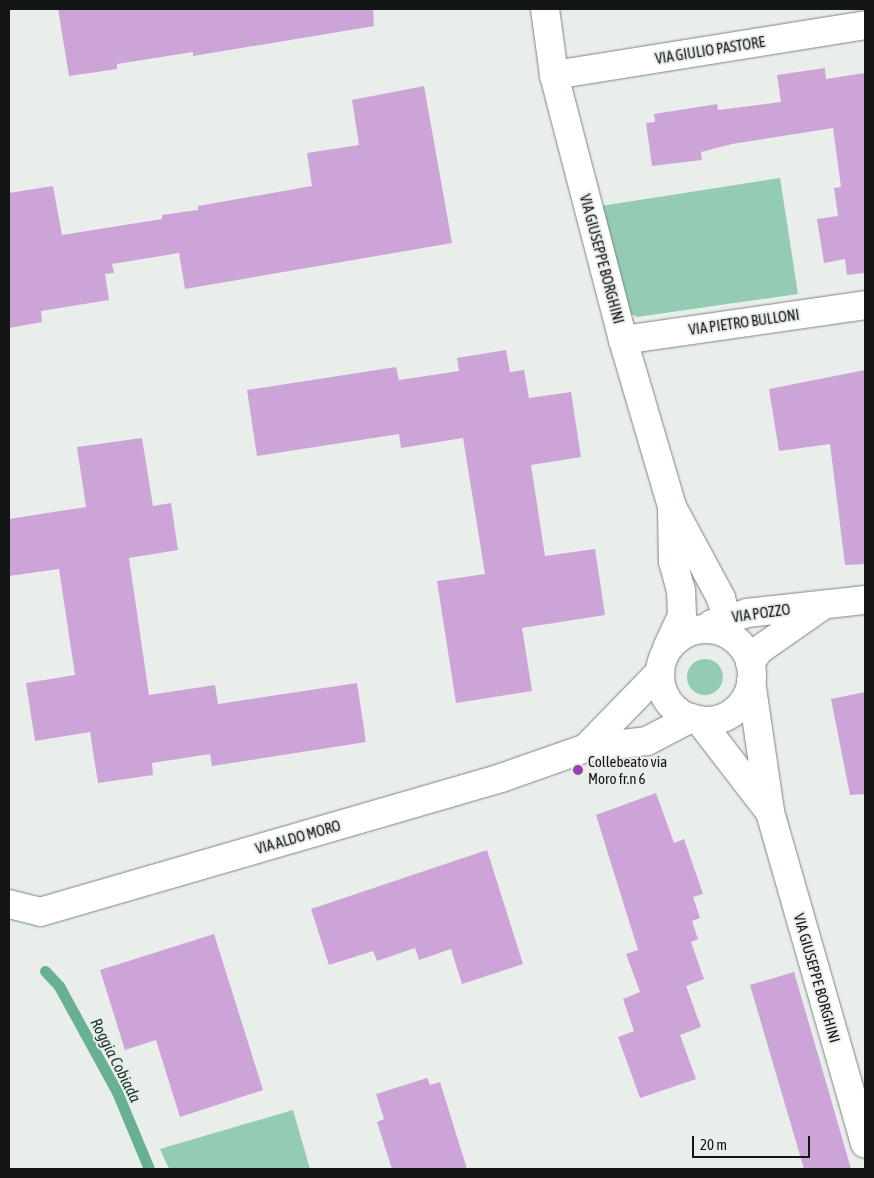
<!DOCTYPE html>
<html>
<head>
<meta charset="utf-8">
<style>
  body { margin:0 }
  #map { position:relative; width:874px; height:1178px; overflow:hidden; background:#e9eeeb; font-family:"Asap Condensed",sans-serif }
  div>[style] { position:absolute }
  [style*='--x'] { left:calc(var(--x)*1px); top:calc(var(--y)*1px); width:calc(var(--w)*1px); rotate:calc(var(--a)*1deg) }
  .green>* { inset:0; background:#94ccb3 }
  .round { border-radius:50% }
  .stream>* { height:11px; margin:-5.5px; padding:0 5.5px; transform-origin:5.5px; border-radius:5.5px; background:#68b092 }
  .building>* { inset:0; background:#cda4d8 }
  .roads { filter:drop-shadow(0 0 1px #7f8482) drop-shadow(0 0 1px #7f8482) }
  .minor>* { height:28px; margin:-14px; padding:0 14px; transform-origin:14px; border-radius:14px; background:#fff }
  .minor>.ring { margin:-14px; padding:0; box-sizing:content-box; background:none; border:28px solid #fff; border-radius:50% }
  .dots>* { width:14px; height:14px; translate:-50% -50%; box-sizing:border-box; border:2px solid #e9eeeb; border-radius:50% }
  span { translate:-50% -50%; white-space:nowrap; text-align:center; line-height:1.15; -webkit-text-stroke:4px #e9eeeb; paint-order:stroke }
  .street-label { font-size:15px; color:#141615 }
  .poi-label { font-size:15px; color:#141615 }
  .left { translate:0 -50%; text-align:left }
  .water-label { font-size:16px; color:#153629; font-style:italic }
  .frame { position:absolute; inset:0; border:10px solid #141615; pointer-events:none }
  .scale { position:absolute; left:692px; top:1136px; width:118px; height:22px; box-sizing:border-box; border:2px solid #141615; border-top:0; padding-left:6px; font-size:15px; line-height:18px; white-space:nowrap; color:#141615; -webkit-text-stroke:4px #e9eeeb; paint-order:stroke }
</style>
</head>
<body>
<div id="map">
  <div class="green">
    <i style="clip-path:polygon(780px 178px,798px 294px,637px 317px,629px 313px,601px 206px)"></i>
    <i class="round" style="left:687px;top:659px;width:36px;height:36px"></i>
    <i style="clip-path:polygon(293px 1110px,310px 1169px,169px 1169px,160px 1149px)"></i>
  </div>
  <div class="stream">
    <i style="--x:45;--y:971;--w:21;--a:47"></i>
    <i style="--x:59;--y:986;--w:121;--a:61.3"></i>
    <i style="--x:117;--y:1092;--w:83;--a:67.4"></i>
  </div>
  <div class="building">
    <i style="clip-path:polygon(58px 9px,373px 9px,374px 26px,193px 56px,193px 52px,117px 64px,117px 69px,69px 76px)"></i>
    <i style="clip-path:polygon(825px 68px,826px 79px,865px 73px,865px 273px,847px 275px,845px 259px,824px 263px,817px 219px,838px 216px,834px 188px,841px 187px,833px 128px,732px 144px,701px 152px,702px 160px,652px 166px,646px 123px,655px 122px,654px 114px,717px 104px,718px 110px,781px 102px,777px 75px)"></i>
    <i style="clip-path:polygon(424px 86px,452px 243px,185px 289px,179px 253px,112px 264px,114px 273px,105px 274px,109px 300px,41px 311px,42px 322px,9px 328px,9px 193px,53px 186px,62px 235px,162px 219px,162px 215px,198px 210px,198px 206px,312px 186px,307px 153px,359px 145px,352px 100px)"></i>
    <i style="clip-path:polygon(506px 350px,510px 372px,524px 370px,529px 398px,571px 392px,581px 457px,531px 465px,545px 556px,595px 549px,605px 615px,522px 628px,532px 691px,456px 703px,437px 581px,485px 574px,463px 438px,401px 448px,399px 434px,257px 456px,247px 390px,396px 367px,399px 380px,459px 371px,457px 358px)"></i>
    <i style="clip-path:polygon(865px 370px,865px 564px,845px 565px,830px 444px,779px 451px,769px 389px)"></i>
    <i style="clip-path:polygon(142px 438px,153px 506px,171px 503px,178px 550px,129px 558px,149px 695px,215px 685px,218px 704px,357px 683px,366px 742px,212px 766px,210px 754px,152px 763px,153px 775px,98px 783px,90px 732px,35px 741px,26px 683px,75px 675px,59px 569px,9px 576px,9px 519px,86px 507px,77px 447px)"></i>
    <i style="clip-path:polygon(865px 692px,865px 794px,850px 795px,831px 699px)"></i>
    <i style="clip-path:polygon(656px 793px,674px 843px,684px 839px,703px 894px,693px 897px,700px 918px,692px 921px,698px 939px,691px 942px,704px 979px,686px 986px,701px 1027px,680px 1035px,696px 1079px,640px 1098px,618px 1037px,634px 1031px,623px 999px,640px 992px,626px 954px,638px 950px,596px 815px)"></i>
    <i style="clip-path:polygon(487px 850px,523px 964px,462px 984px,451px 949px,419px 960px,415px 948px,377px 961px,373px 951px,329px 965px,311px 909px)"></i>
    <i style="clip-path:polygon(214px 934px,263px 1090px,180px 1117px,156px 1040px,125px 1050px,100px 970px)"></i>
    <i style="clip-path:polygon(794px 972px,830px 1096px,851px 1169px,804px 1169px,750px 985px)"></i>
    <i style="clip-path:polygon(427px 1078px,430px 1085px,440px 1082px,467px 1169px,392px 1169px,377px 1122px,384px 1119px,376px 1094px)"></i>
  </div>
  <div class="roads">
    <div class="minor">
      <i style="--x:545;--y:9;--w:67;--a:82.2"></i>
      <i style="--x:554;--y:75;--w:274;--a:75.4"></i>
      <i style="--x:623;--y:340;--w:174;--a:73.6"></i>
      <i style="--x:672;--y:507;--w:103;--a:61.7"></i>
      <i style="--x:721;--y:598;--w:39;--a:75"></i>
      <i style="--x:554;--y:75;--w:315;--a:-9.1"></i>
      <i style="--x:623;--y:340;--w:245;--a:-8.2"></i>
      <i style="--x:712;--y:624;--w:37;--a:-17"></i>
      <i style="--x:747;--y:613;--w:119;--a:-6.3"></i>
      <i class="ring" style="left:660px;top:629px;width:64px;height:64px"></i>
      <i style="--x:667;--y:648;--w:35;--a:-65"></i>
      <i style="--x:682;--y:616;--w:25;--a:-92"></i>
      <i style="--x:681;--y:591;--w:30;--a:-105"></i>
      <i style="--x:673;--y:562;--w:54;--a:-91.1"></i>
      <i style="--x:750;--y:663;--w:16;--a:-55"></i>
      <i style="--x:759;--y:650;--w:77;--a:-34.9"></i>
      <i style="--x:751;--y:681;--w:132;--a:81.7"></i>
      <i style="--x:770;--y:812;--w:345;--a:74"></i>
      <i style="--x:699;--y:720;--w:115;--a:52.4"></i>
      <i style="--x:586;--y:748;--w:106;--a:-45.8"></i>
      <i style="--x:9;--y:904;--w:32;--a:14"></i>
      <i style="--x:40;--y:912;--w:480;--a:-16.2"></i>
      <i style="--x:501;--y:778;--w:90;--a:-19.4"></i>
      <i style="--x:586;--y:748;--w:61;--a:-6.5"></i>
      <i style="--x:647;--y:741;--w:50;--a:-27.6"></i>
    </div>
  </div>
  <div class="dots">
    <i style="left:578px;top:770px;background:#9942af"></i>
  </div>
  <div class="street-label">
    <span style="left:710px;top:50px;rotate:-9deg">VIA GIULIO PASTORE</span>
    <span style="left:602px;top:259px;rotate:75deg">VIA GIUSEPPE BORGHINI</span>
    <span style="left:744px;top:322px;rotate:-8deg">VIA PIETRO BULLONI</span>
    <span style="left:761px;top:613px;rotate:-8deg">VIA POZZO</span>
    <span style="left:298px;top:837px;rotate:-16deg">VIA ALDO MORO</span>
    <span style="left:817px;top:978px;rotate:74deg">VIA GIUSEPPE BORGHINI</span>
  </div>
  <div class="poi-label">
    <span class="left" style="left:588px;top:770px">Collebeato via<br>Moro fr.n 6</span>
  </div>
  <div class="water-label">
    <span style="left:116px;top:1060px;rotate:63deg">Roggia Cobiada</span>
  </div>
  <div class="frame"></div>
  <div class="scale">20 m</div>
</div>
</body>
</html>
